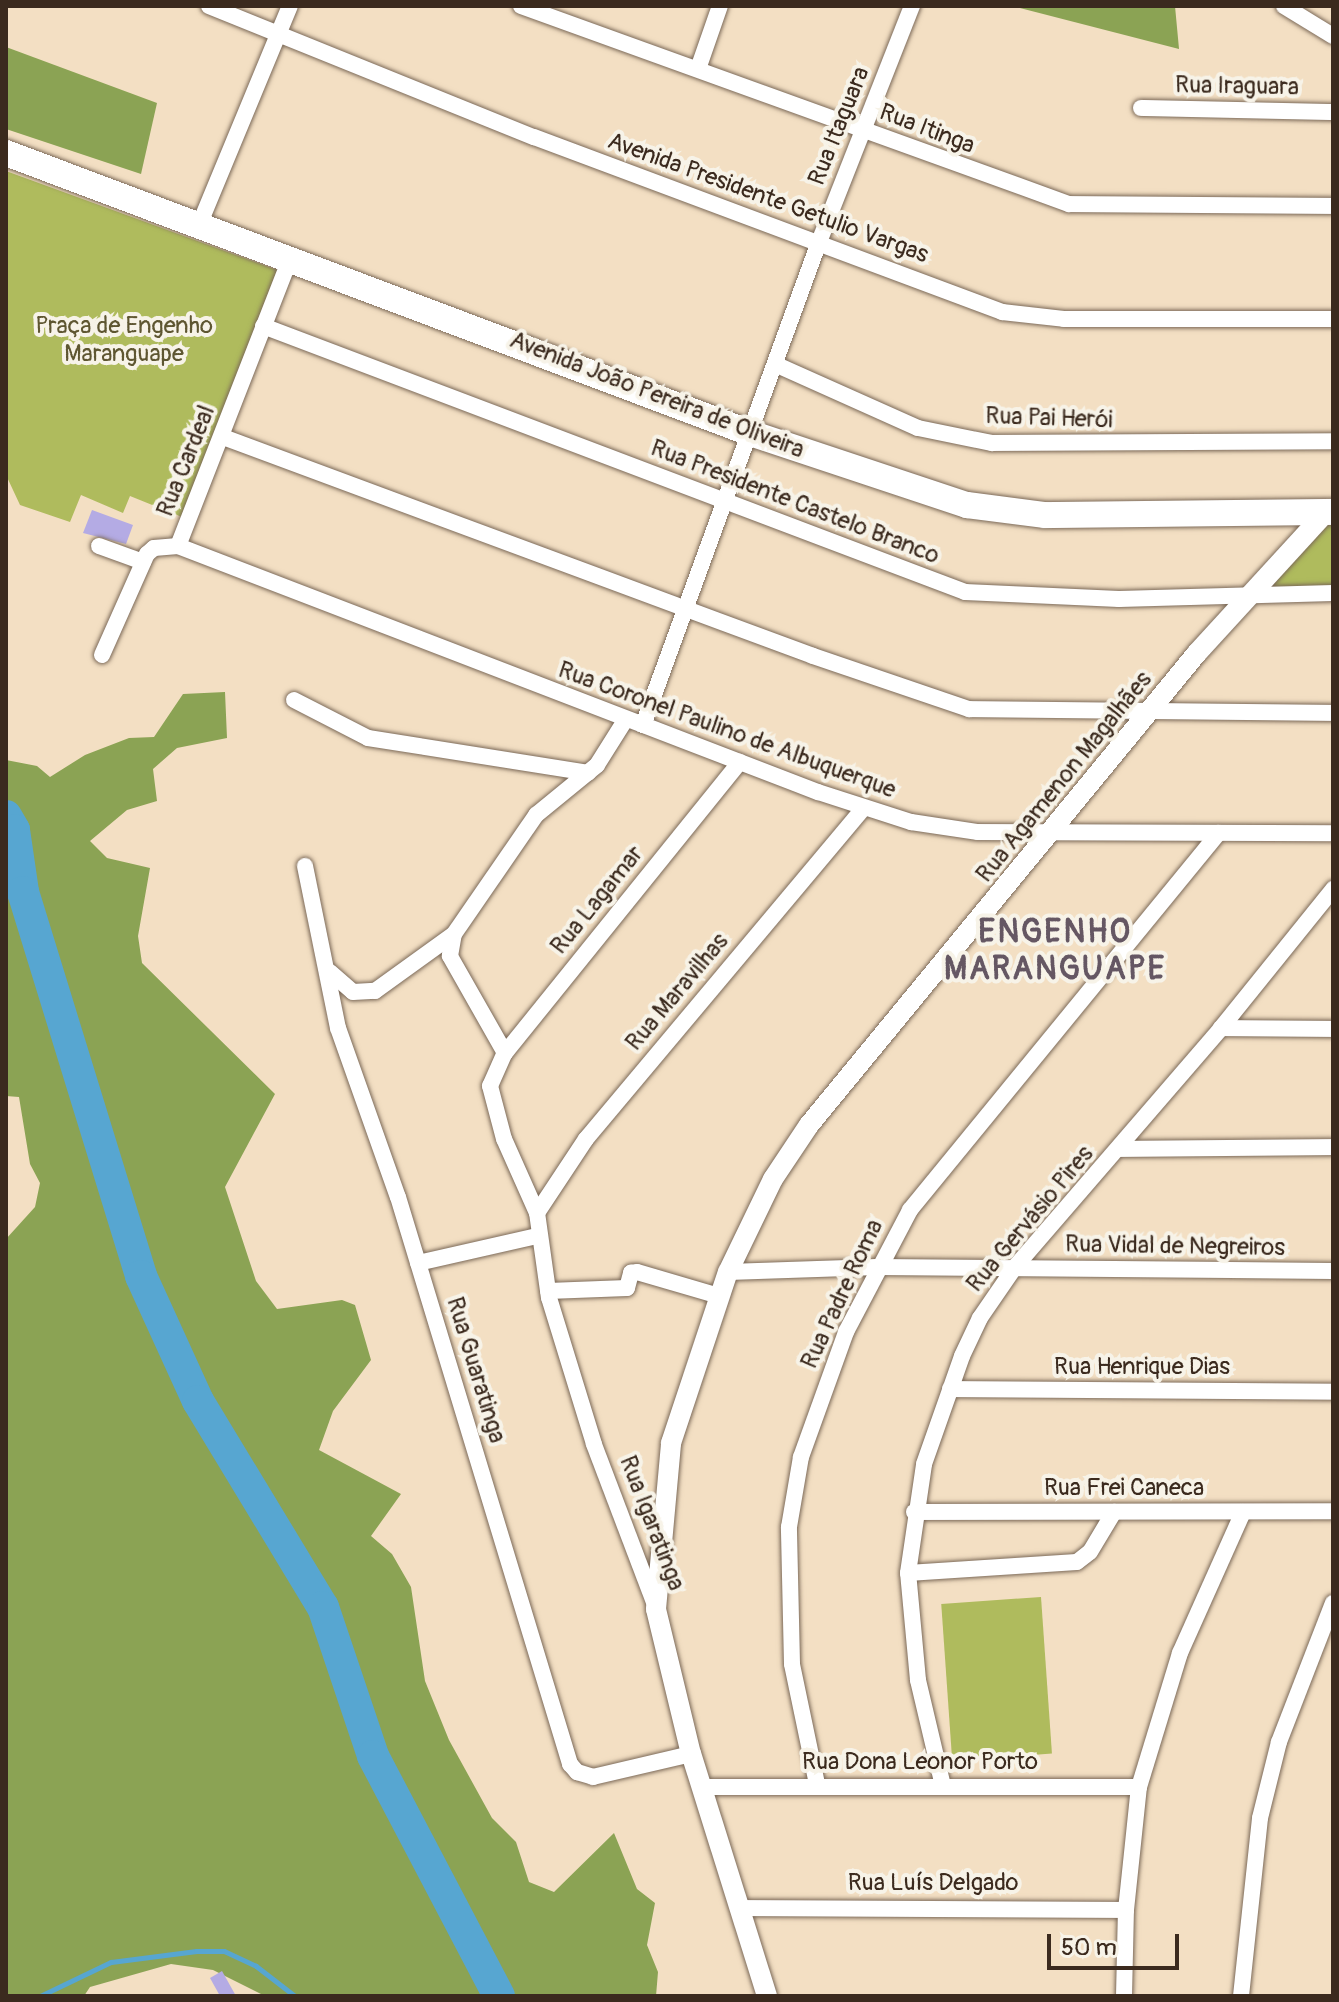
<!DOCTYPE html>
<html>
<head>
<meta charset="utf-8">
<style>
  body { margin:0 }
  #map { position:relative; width:1339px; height:2002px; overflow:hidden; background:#f3dfc3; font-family:Pangolin,sans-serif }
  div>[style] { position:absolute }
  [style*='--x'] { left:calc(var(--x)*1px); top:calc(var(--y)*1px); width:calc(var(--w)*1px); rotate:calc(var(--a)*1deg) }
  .green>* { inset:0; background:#afbb5d; transform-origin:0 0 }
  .forest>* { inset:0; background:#8ba354 }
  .stream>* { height:5px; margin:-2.5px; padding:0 2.5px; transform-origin:2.5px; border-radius:2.5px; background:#57a6d1 }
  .river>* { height:32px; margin:-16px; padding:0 16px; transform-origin:16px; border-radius:16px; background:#57a6d1 }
  .building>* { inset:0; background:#b4abe4 }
  .roads { filter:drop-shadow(0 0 2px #7b6958) drop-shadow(0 0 2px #7b6958) }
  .minor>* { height:16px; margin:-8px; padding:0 8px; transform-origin:8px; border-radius:8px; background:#fff }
  .tertiary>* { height:20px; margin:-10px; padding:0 10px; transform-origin:10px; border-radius:10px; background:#fff }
  .primary>* { height:26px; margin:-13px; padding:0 13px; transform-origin:13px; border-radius:13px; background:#fff }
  span { translate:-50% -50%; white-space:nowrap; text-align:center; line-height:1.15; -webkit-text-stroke:8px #f7f3e8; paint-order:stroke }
  .street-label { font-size:24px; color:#3b2a1e }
  .park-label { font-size:24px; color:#5e5631 }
  .district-label { font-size:32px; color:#655763; font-weight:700; letter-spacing:2px }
  .frame { position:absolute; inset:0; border:8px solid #3b2a1e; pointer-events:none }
  .scale { position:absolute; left:1047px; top:1934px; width:132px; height:36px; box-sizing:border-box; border:4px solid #3b2a1e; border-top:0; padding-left:10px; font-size:24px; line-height:28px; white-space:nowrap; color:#3b2a1e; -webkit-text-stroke:6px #f7f3e8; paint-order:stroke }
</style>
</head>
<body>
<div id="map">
  <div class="green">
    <i style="clip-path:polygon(6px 171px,277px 270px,182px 517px,130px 496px,123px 513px,81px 495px,70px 522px,20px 505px,6px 475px)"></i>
    <i style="clip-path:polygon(1333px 512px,1333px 590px,1262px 589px)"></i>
    <i style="left:1041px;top:1597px;width:157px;height:100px;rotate:86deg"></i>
  </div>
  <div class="forest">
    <i style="clip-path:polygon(1012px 6px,1175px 6px,1179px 49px)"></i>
    <i style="clip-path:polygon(6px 47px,157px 103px,141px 174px,6px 129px)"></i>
    <i style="clip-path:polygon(225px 692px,227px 738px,177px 748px,153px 769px,157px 801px,127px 810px,90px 841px,107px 858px,150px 868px,138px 936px,142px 963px,275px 1094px,225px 1187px,256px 1281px,277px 1309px,342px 1300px,355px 1305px,371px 1360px,333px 1411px,319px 1450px,401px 1494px,371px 1536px,392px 1554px,411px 1587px,425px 1681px,449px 1740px,492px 1818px,516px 1842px,529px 1882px,554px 1892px,614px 1833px,637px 1889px,655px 1903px,647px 1945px,658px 1972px,656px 1996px,265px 1996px,213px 1970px,171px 1964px,90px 1987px,84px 1996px,6px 1996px,6px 1239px,35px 1207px,40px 1183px,30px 1164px,19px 1097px,6px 1096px,6px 760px,37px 766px,50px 777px,85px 755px,129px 738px,154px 737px,183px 694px)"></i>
  </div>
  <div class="stream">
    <i style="--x:40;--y:1996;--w:79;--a:-25.6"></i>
    <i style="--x:111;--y:1962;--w:86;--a:-7.4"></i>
    <i style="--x:196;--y:1951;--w:28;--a:0"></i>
    <i style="--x:224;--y:1951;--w:35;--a:25"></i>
    <i style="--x:256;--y:1966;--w:49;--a:37.6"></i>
  </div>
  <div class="river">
    <i style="--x:6;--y:816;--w:16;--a:60"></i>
    <i style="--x:14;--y:830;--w:63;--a:81.7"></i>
    <i style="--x:23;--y:892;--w:402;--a:72.9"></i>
    <i style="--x:141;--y:1276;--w:137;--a:65.5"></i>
    <i style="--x:198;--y:1401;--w:241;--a:58.8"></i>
    <i style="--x:323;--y:1607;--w:157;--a:71.4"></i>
    <i style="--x:373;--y:1756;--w:271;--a:62.3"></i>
  </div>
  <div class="building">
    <i style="clip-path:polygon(92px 510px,133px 525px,126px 544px,83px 533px)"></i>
    <i style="clip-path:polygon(222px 1971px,236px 1996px,220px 1996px,210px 1978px)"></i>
  </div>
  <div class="roads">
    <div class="minor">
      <i style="--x:209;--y:6;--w:350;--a:22"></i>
      <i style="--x:534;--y:137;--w:500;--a:20.5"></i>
      <i style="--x:1002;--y:312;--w:62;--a:6.4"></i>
      <i style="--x:1064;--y:319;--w:269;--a:0"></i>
      <i style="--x:521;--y:6;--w:583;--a:19.87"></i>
      <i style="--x:1069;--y:204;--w:264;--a:0.4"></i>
      <i style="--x:1284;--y:6;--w:57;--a:31.5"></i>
      <i style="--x:698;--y:69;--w:67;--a:-70.8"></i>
      <i style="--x:1141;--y:108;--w:192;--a:1.2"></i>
      <i style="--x:200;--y:223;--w:235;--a:-67.5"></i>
      <i style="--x:263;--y:326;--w:751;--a:20.75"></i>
      <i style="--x:965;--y:592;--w:154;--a:2.6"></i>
      <i style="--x:1119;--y:599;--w:214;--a:-1.6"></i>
      <i style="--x:777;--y:365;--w:154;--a:24.1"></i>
      <i style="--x:918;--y:428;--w:76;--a:11.5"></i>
      <i style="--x:992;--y:443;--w:341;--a:-0.3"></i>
      <i style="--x:223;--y:437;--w:629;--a:20.36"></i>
      <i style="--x:813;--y:656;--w:165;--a:18.8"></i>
      <i style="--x:969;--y:709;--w:364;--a:0.6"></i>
      <i style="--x:99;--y:546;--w:47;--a:20"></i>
      <i style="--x:178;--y:546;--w:308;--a:-68.7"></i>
      <i style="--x:102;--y:655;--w:111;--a:-66"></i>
      <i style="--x:147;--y:554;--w:9;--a:-41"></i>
      <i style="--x:154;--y:548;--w:24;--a:-5"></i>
      <i style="--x:178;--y:546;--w:686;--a:21.03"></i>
      <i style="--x:818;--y:792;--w:98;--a:17.9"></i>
      <i style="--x:911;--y:822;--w:68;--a:8.5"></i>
      <i style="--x:978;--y:832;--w:355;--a:0.2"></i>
      <i style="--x:294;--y:700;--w:83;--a:27.2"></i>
      <i style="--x:368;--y:738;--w:223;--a:9"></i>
      <i style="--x:643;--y:725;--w:514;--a:-69.98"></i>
      <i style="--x:819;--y:242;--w:254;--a:-68.5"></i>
      <i style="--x:305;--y:866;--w:165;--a:78.5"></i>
      <i style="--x:338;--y:1028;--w:179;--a:70.5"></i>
      <i style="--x:398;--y:1197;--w:593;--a:73.12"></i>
      <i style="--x:570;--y:1764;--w:11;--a:49"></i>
      <i style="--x:577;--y:1772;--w:17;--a:17"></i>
      <i style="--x:593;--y:1777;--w:101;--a:-13.2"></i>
      <i style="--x:330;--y:972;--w:30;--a:41"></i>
      <i style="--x:353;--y:992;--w:22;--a:-3"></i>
      <i style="--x:375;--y:991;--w:97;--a:-35.8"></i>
      <i style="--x:1221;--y:1028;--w:112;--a:0.5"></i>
      <i style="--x:505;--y:1053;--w:112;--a:-119.6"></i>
      <i style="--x:450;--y:956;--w:22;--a:-80"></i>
      <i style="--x:454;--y:934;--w:145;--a:-55.4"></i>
      <i style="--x:536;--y:815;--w:79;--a:-39.3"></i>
      <i style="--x:597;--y:765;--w:54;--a:-57.8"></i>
      <i style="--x:1120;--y:1149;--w:213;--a:-0.5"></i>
      <i style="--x:537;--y:1213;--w:89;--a:-56.5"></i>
      <i style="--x:586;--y:1139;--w:431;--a:-50"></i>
      <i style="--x:418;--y:1263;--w:122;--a:-12.8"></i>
      <i style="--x:728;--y:1272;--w:149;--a:-1.9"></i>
      <i style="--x:877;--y:1267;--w:456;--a:0.5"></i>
      <i style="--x:548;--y:1291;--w:79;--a:-2.2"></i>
      <i style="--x:627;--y:1288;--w:16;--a:-75"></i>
      <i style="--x:631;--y:1273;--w:6;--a:-9"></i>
      <i style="--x:637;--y:1272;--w:85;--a:16.3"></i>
      <i style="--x:950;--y:1389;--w:383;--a:0.4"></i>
      <i style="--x:914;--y:1512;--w:419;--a:-0.1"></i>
      <i style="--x:908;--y:1573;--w:169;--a:-3.7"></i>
      <i style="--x:1077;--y:1562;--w:16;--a:-38"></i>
      <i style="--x:1090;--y:1552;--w:47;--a:-59"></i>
      <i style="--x:655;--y:1605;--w:172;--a:-110.8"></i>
      <i style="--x:594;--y:1444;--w:153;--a:-107.1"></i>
      <i style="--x:549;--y:1298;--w:86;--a:-98"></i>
      <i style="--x:537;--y:1213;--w:81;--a:-114"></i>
      <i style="--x:504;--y:1139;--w:55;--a:-104.8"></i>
      <i style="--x:490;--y:1086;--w:36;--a:-66"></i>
      <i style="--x:505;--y:1053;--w:374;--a:-51.1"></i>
      <i style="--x:817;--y:1784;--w:123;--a:-101.8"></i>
      <i style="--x:792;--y:1664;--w:137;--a:-91.3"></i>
      <i style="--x:789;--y:1527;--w:71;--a:-80.3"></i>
      <i style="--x:801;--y:1457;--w:133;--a:-70.2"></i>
      <i style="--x:846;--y:1332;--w:138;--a:-62.3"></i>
      <i style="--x:910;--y:1210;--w:487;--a:-50.7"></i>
      <i style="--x:943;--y:1786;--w:109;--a:-103.3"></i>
      <i style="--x:918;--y:1680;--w:107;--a:-95.3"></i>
      <i style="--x:908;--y:1573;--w:110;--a:-81.6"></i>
      <i style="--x:924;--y:1464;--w:114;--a:-70.6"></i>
      <i style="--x:962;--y:1356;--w:42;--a:-64.7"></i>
      <i style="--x:980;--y:1318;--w:62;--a:-55.5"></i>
      <i style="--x:1015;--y:1267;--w:316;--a:-49.2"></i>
      <i style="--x:1221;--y:1028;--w:179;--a:-51.1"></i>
      <i style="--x:702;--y:1787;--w:437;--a:0"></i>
      <i style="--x:740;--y:1908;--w:386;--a:0.3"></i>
      <i style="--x:1124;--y:1996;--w:86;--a:-88.7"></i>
      <i style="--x:1126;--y:1910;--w:124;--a:-84"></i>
      <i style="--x:1139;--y:1787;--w:140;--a:-73"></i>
      <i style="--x:1180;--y:1653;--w:154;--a:-65.9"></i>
      <i style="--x:1241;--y:1996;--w:179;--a:-83.9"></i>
      <i style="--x:1260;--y:1818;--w:78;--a:-76"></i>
      <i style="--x:1279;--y:1742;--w:149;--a:-68.8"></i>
    </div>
    <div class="tertiary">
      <i style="--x:767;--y:1996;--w:254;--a:-107.4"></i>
      <i style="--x:691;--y:1754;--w:149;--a:-103.6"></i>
      <i style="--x:656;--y:1609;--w:167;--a:-84.8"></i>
      <i style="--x:671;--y:1443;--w:180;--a:-71.6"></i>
      <i style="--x:728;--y:1272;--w:103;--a:-64.2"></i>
      <i style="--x:773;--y:1179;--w:65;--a:-56.3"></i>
      <i style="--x:809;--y:1125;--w:611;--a:-50.58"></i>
      <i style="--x:1197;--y:653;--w:191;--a:-47.5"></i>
    </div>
    <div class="primary">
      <i style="--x:6;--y:153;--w:795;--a:20.62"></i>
      <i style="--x:750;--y:433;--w:229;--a:18.4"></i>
      <i style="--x:967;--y:505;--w:79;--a:7.3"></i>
      <i style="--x:1045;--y:515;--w:288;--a:-0.6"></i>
    </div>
  </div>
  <div class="street-label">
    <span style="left:1237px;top:86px;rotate:1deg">Rua Iraguara</span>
    <span style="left:839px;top:126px;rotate:-68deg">Rua Itaguara</span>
    <span style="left:927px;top:129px;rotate:21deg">Rua Itinga</span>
    <span style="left:768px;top:198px;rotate:20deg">Avenida Presidente Getulio Vargas</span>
    <span style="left:657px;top:395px;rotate:21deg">Avenida João Pereira de Oliveira</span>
    <span style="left:1049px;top:418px;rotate:2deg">Rua Pai Herói</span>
    <span style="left:186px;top:461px;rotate:-68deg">Rua Cardeal</span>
    <span style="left:795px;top:502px;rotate:21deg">Rua Presidente Castelo Branco</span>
    <span style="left:727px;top:730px;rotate:20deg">Rua Coronel Paulino de Albuquerque</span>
    <span style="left:1064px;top:777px;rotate:-51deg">Rua Agamenon Magalhães</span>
    <span style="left:597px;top:900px;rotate:-51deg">Rua Lagamar</span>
    <span style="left:677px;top:992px;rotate:-50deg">Rua Maravilhas</span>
    <span style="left:1030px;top:1219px;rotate:-50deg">Rua Gervásio Pires</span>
    <span style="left:1175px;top:1246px;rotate:1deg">Rua Vidal de Negreiros</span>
    <span style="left:842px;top:1294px;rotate:-65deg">Rua Padre Roma</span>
    <span style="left:1142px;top:1367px">Rua Henrique Dias</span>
    <span style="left:476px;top:1370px;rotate:73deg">Rua Guaratinga</span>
    <span style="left:1124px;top:1488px">Rua Frei Caneca</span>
    <span style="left:652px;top:1523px;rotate:69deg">Rua Igaratinga</span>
    <span style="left:920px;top:1762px">Rua Dona Leonor Porto</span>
    <span style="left:933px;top:1883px">Rua Luís Delgado</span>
  </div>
  <div class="park-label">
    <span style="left:124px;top:340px">Praça de Engenho<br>Maranguape</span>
  </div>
  <div class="district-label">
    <span style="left:1055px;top:951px">ENGENHO<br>MARANGUAPE</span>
  </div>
  <div class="frame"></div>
  <div class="scale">50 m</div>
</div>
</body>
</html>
